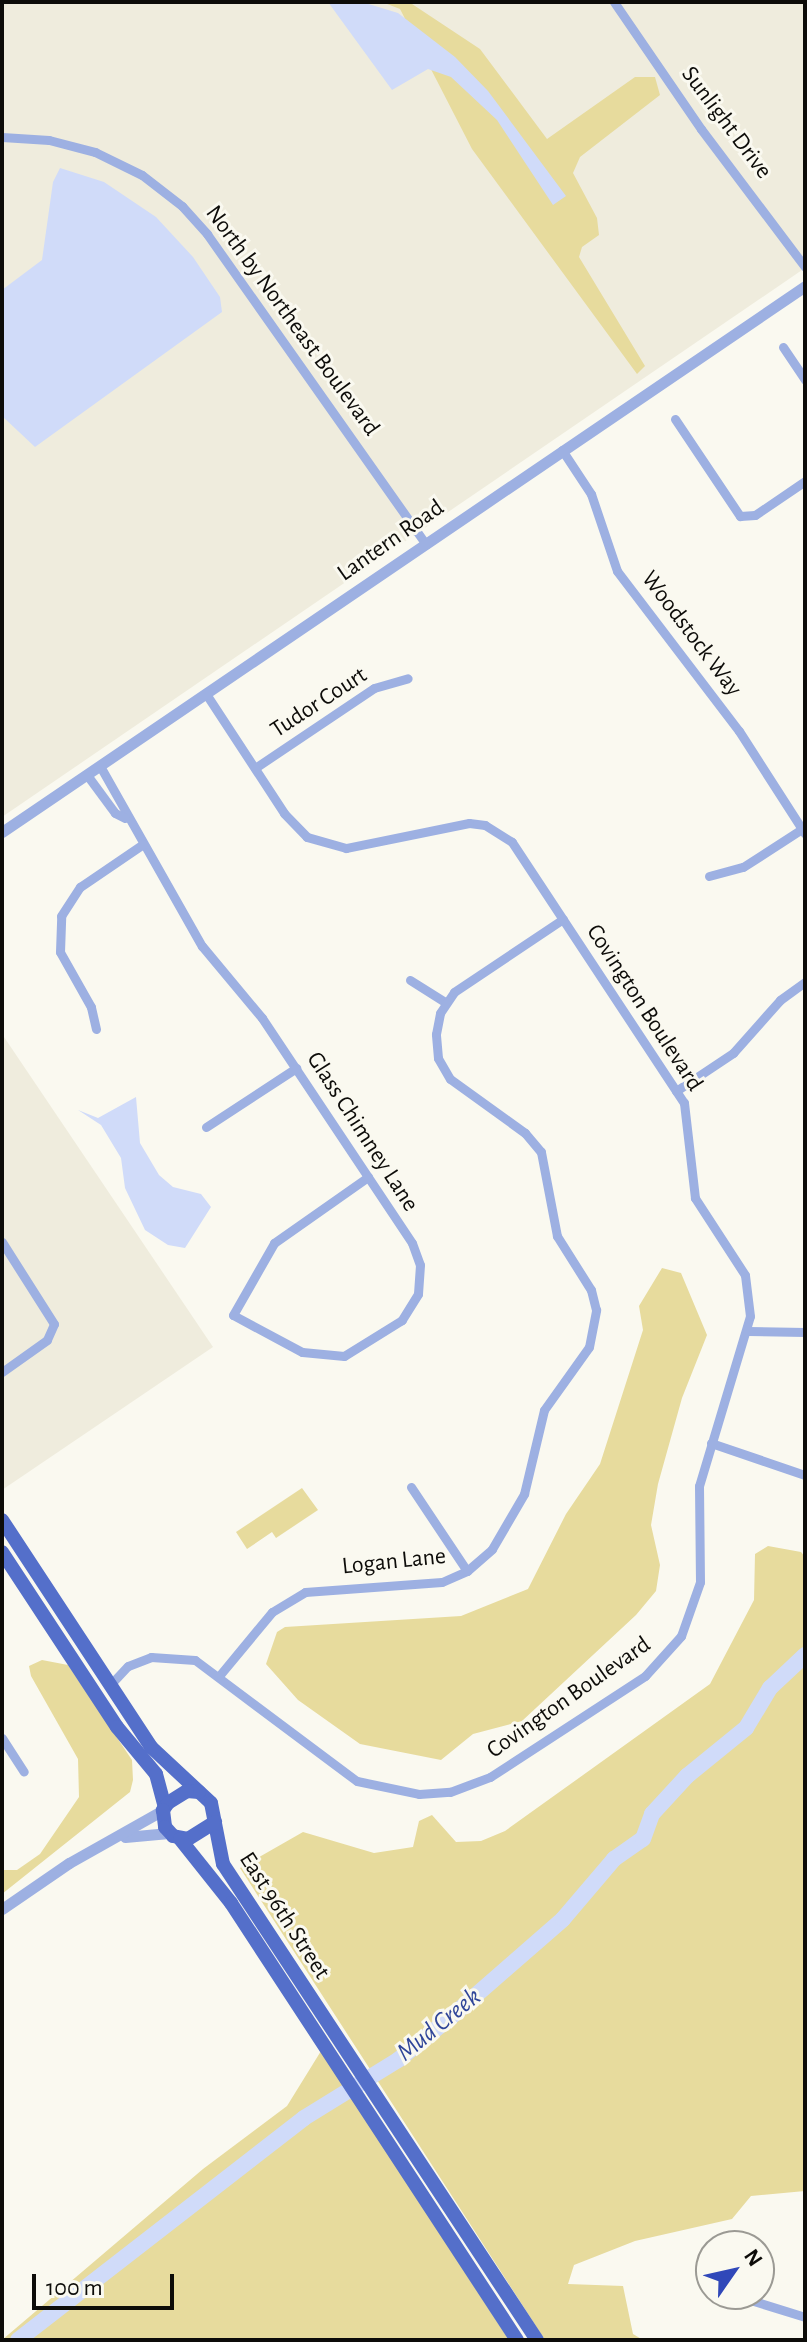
<!DOCTYPE html>
<html>
<head>
<meta charset="utf-8">
<style>
  body { margin:0 }
  #map { position:relative; width:807px; height:2342px; overflow:hidden; background:#faf9f0; font-family:"Alegreya Sans",sans-serif }
  div>[style] { position:absolute }
  [style*='--x'] { left:calc(var(--x)*1px); top:calc(var(--y)*1px); width:calc(var(--w)*1px); rotate:calc(var(--a)*1deg) }
  .built>* { inset:0; background:#efecdd }
  .green>* { inset:0; background:#e7db9d }
  .water>* { inset:0; background:#d0dbf9 }
  .river>* { height:16px; margin:-8px; padding:0 8px; transform-origin:8px; border-radius:8px; background:#d0dbf9 }
  .minor>* { height:9px; margin:-4.5px; padding:0 4.5px; transform-origin:4.5px; border-radius:4.5px; background:#9db0e2 }
  .tertiary>* { height:11px; margin:-5.5px; padding:0 5.5px; transform-origin:5.5px; border-radius:5.5px; background:#9db0e2 }
  .primary>* { height:14px; margin:-7px; padding:0 7px; transform-origin:7px; border-radius:7px; background:#546fca }
  span { translate:-50% -50%; white-space:nowrap; text-align:center; line-height:1.15; -webkit-text-stroke:6px #faf9f0; paint-order:stroke }
  .street-label { font-size:24px; color:#0d0c09 }
  .water-label { font-size:26px; color:#304699; font-style:italic }
  .frame { position:absolute; inset:0; border:4px solid #0d0c09; pointer-events:none }
  .north { position:absolute; left:695px; top:2230px; width:80px; height:80px; box-sizing:border-box; background:#faf9f0; border:2px solid #9b9a94; border-radius:50%; rotate:56deg; font-size:22px; font-weight:700; line-height:32px; text-align:center; color:#0d0c09 }
  .north::after { content:''; display:block; margin:auto; width:28px; height:36px; background:#3048b9; clip-path:polygon(50% 0,100% 100%,50% 72%,0 100%) }
  .scale { position:absolute; left:32px; top:2274px; width:142px; height:36px; box-sizing:border-box; border:4px solid #0d0c09; border-top:0; padding-left:10px; font-size:24px; line-height:28px; white-space:nowrap; color:#0d0c09; -webkit-text-stroke:6px #faf9f0; paint-order:stroke }
</style>
</head>
<body>
<div id="map">
  <div class="built">
    <i style="clip-path:polygon(2px 2px,805px 2px,805px 268px,2px 817px)"></i>
    <i style="clip-path:polygon(2px 1034px,213px 1347px,2px 1490px)"></i>
  </div>
  <div class="green">
    <i style="clip-path:polygon(382px 2px,409px 2px,480px 49px,547px 139px,635px 77px,655px 77px,660px 95px,580px 157px,573px 173px,597px 218px,599px 235px,582px 247px,579px 257px,645px 366px,637px 374px,472px 149px,400px 9px)"></i>
    <i style="clip-path:polygon(662px 1268px,681px 1273px,707px 1335px,682px 1398px,658px 1484px,651px 1525px,660px 1565px,656px 1591px,636px 1615px,522px 1721px,473px 1734px,441px 1760px,360px 1744px,298px 1700px,266px 1664px,277px 1632px,285px 1627px,461px 1616px,528px 1589px,566px 1514px,600px 1464px,643px 1330px,639px 1306px)"></i>
    <i style="clip-path:polygon(302px 1488px,318px 1510px,276px 1538px,272px 1532px,247px 1549px,236px 1532px)"></i>
    <i style="clip-path:polygon(768px 1546px,801px 1552px,805px 1557px,805px 2191px,751px 2196px,732px 2219px,635px 2241px,574px 2265px,568px 2284px,623px 2286px,633px 2334px,643px 2340px,545px 2340px,240px 1868px,303px 1832px,374px 1853px,413px 1847px,419px 1821px,432px 1815px,456px 1842px,481px 1841px,505px 1831px,710px 1684px,754px 1600px,755px 1554px)"></i>
    <i style="clip-path:polygon(42px 1660px,68px 1665px,132px 1760px,133px 1780px,130px 1792px,2px 1894px,2px 1870px,17px 1870px,40px 1854px,79px 1797px,78px 1759px,31px 1676px,29px 1666px)"></i>
    <i style="clip-path:polygon(321px 2051px,509px 2340px,2px 2340px,203px 2169px,287px 2106px)"></i>
  </div>
  <div class="water">
    <i style="clip-path:polygon(328px 2px,362px 2px,398px 13px,455px 57px,488px 91px,566px 196px,553px 205px,497px 120px,451px 77px,428px 69px,392px 90px)"></i>
    <i style="clip-path:polygon(60px 168px,104px 182px,156px 217px,193px 257px,220px 297px,222px 312px,35px 447px,2px 416px,2px 290px,42px 260px,53px 182px)"></i>
    <i style="clip-path:polygon(136px 1097px,140px 1143px,159px 1175px,173px 1187px,201px 1194px,211px 1207px,185px 1248px,168px 1245px,145px 1230px,125px 1188px,121px 1158px,101px 1125px,78px 1110px,98px 1118px)"></i>
  </div>
  <div class="river">
    <i style="--x:18;--y:2340;--w:362;--a:-37.8"></i>
    <i style="--x:304;--y:2118;--w:110;--a:-31.7"></i>
    <i style="--x:398;--y:2060;--w:70;--a:-39.2"></i>
    <i style="--x:452;--y:2016;--w:147;--a:-41.1"></i>
    <i style="--x:563;--y:1919;--w:79;--a:-49.6"></i>
    <i style="--x:614;--y:1859;--w:35;--a:-35"></i>
    <i style="--x:643;--y:1839;--w:27;--a:-70"></i>
    <i style="--x:652;--y:1814;--w:52;--a:-47.4"></i>
    <i style="--x:687;--y:1776;--w:76;--a:-39.1"></i>
    <i style="--x:746;--y:1728;--w:47;--a:-59"></i>
    <i style="--x:770;--y:1688;--w:48;--a:-43.3"></i>
  </div>
  <div class="minor">
    <i style="--x:614;--y:2;--w:154;--a:55.6"></i>
    <i style="--x:701;--y:129;--w:173;--a:53"></i>
    <i style="--x:2;--y:137;--w:47;--a:3.7"></i>
    <i style="--x:49;--y:140;--w:48;--a:14.6"></i>
    <i style="--x:95;--y:152;--w:52;--a:26.1"></i>
    <i style="--x:142;--y:175;--w:51;--a:37.8"></i>
    <i style="--x:182;--y:206;--w:38;--a:48"></i>
    <i style="--x:207;--y:234;--w:380;--a:54.8"></i>
    <i style="--x:783;--y:347;--w:40;--a:56"></i>
    <i style="--x:675;--y:419;--w:117;--a:56.2"></i>
    <i style="--x:740;--y:516;--w:15;--a:-4"></i>
    <i style="--x:755;--y:515;--w:60;--a:-34.2"></i>
    <i style="--x:562;--y:450;--w:53;--a:56.6"></i>
    <i style="--x:591;--y:494;--w:81;--a:71.3"></i>
    <i style="--x:617;--y:571;--w:201;--a:52.7"></i>
    <i style="--x:739;--y:731;--w:122;--a:57.3"></i>
    <i style="--x:100;--y:766;--w:207;--a:60.5"></i>
    <i style="--x:202;--y:946;--w:94;--a:50.2"></i>
    <i style="--x:262;--y:1018;--w:270;--a:56.3"></i>
    <i style="--x:412;--y:1243;--w:23;--a:70"></i>
    <i style="--x:420;--y:1265;--w:29;--a:94"></i>
    <i style="--x:418;--y:1294;--w:31;--a:122"></i>
    <i style="--x:402;--y:1320;--w:68;--a:148.2"></i>
    <i style="--x:344;--y:1356;--w:42;--a:-174.6"></i>
    <i style="--x:302;--y:1352;--w:78;--a:-151.8"></i>
    <i style="--x:233;--y:1315;--w:83;--a:-60.3"></i>
    <i style="--x:274;--y:1243;--w:115;--a:-35.1"></i>
    <i style="--x:255;--y:768;--w:143;--a:-33.9"></i>
    <i style="--x:374;--y:688;--w:35;--a:-16"></i>
    <i style="--x:87;--y:775;--w:47;--a:53.6"></i>
    <i style="--x:115;--y:813;--w:11;--a:27"></i>
    <i style="--x:709;--y:876;--w:35;--a:-15"></i>
    <i style="--x:743;--y:867;--w:70;--a:-32.8"></i>
    <i style="--x:410;--y:980;--w:41;--a:32.2"></i>
    <i style="--x:96;--y:1029;--w:23;--a:-103"></i>
    <i style="--x:91;--y:1007;--w:63;--a:-119.4"></i>
    <i style="--x:60;--y:952;--w:36;--a:-88"></i>
    <i style="--x:61;--y:916;--w:35;--a:-57"></i>
    <i style="--x:80;--y:887;--w:76;--a:-34.3"></i>
    <i style="--x:676;--y:1091;--w:69;--a:-33.7"></i>
    <i style="--x:733;--y:1053;--w:71;--a:-48.4"></i>
    <i style="--x:780;--y:1000;--w:31;--a:-36"></i>
    <i style="--x:206;--y:1127;--w:108;--a:-33.2"></i>
    <i style="--x:2;--y:1242;--w:97;--a:57.6"></i>
    <i style="--x:54;--y:1324;--w:17;--a:114"></i>
    <i style="--x:47;--y:1340;--w:55;--a:144.6"></i>
    <i style="--x:748;--y:1331;--w:57;--a:1"></i>
    <i style="--x:711;--y:1443;--w:99;--a:18.8"></i>
    <i style="--x:411;--y:1487;--w:101;--a:56.3"></i>
    <i style="--x:219;--y:1676;--w:83;--a:-50.4"></i>
    <i style="--x:272;--y:1612;--w:39;--a:-31"></i>
    <i style="--x:305;--y:1592;--w:137;--a:-4.2"></i>
    <i style="--x:442;--y:1582;--w:27;--a:-24"></i>
    <i style="--x:467;--y:1571;--w:33;--a:-41"></i>
    <i style="--x:492;--y:1549;--w:64;--a:-59.8"></i>
    <i style="--x:524;--y:1494;--w:86;--a:-76.6"></i>
    <i style="--x:544;--y:1410;--w:77;--a:-54.5"></i>
    <i style="--x:589;--y:1347;--w:38;--a:-79"></i>
    <i style="--x:596;--y:1310;--w:21;--a:-104"></i>
    <i style="--x:591;--y:1290;--w:64;--a:-122.2"></i>
    <i style="--x:557;--y:1236;--w:86;--a:-100.8"></i>
    <i style="--x:541;--y:1152;--w:25;--a:-130"></i>
    <i style="--x:525;--y:1133;--w:92;--a:-144.2"></i>
    <i style="--x:450;--y:1079;--w:24;--a:-120"></i>
    <i style="--x:438;--y:1058;--w:24;--a:-95"></i>
    <i style="--x:436;--y:1034;--w:21;--a:-79"></i>
    <i style="--x:440;--y:1013;--w:25;--a:-56"></i>
    <i style="--x:454;--y:992;--w:131;--a:-33.8"></i>
    <i style="--x:110;--y:1685;--w:26;--a:-47"></i>
    <i style="--x:128;--y:1666;--w:25;--a:-21"></i>
    <i style="--x:151;--y:1657;--w:44;--a:3.9"></i>
    <i style="--x:195;--y:1660;--w:202;--a:36.8"></i>
    <i style="--x:357;--y:1781;--w:63;--a:11.8"></i>
    <i style="--x:419;--y:1794;--w:31;--a:-4"></i>
    <i style="--x:450;--y:1792;--w:43;--a:-20.6"></i>
    <i style="--x:490;--y:1777;--w:185;--a:-33.1"></i>
    <i style="--x:645;--y:1676;--w:54;--a:-48"></i>
    <i style="--x:681;--y:1636;--w:57;--a:-70.6"></i>
    <i style="--x:700;--y:1582;--w:96;--a:-90.6"></i>
    <i style="--x:699;--y:1486;--w:177;--a:-73.3"></i>
    <i style="--x:750;--y:1316;--w:41;--a:-97"></i>
    <i style="--x:745;--y:1275;--w:92;--a:-123"></i>
    <i style="--x:695;--y:1198;--w:96;--a:-96.6"></i>
    <i style="--x:684;--y:1103;--w:313;--a:-123.4"></i>
    <i style="--x:512;--y:842;--w:32;--a:-148"></i>
    <i style="--x:485;--y:825;--w:16;--a:-173"></i>
    <i style="--x:469;--y:823;--w:126;--a:168.5"></i>
    <i style="--x:346;--y:848;--w:41;--a:-164.2"></i>
    <i style="--x:307;--y:837;--w:33;--a:-134"></i>
    <i style="--x:284;--y:813;--w:142;--a:-123.2"></i>
    <i style="--x:2;--y:1738;--w:40;--a:57.1"></i>
    <i style="--x:744;--y:2298;--w:64;--a:17.3"></i>
  </div>
  <div class="tertiary">
    <i style="--x:2;--y:832;--w:971;--a:-34.21"></i>
    <i style="--x:125;--y:1837;--w:44;--a:-5.2"></i>
    <i style="--x:2;--y:1909;--w:81;--a:-34.5"></i>
    <i style="--x:69;--y:1863;--w:108;--a:-29.4"></i>
  </div>
  <div class="primary">
    <i style="--x:2;--y:1520;--w:272;--a:56.7"></i>
    <i style="--x:151;--y:1747;--w:82;--a:43"></i>
    <i style="--x:211;--y:1803;--w:62;--a:78.9"></i>
    <i style="--x:223;--y:1864;--w:570;--a:56.59"></i>
    <i style="--x:2;--y:1552;--w:209;--a:56.7"></i>
    <i style="--x:117;--y:1727;--w:61;--a:50.3"></i>
    <i style="--x:156;--y:1774;--w:34;--a:75"></i>
    <i style="--x:199;--y:1792;--w:12;--a:-175"></i>
    <i style="--x:187;--y:1791;--w:22;--a:148"></i>
    <i style="--x:168;--y:1803;--w:9;--a:126"></i>
    <i style="--x:163;--y:1810;--w:17;--a:83"></i>
    <i style="--x:165;--y:1827;--w:12;--a:48"></i>
    <i style="--x:173;--y:1836;--w:15;--a:11"></i>
    <i style="--x:188;--y:1839;--w:32;--a:-32"></i>
    <i style="--x:180;--y:1839;--w:82;--a:51.4"></i>
    <i style="--x:231;--y:1903;--w:522;--a:56.8"></i>
  </div>
  <div class="street-label">
    <span style="left:726px;top:123px;rotate:53deg">Sunlight Drive</span>
    <span style="left:292px;top:321px;rotate:54deg">North by Northeast Boulevard</span>
    <span style="left:391px;top:541px;rotate:-35deg">Lantern Road</span>
    <span style="left:691px;top:634px;rotate:53deg">Woodstock Way</span>
    <span style="left:319px;top:703px;rotate:-33deg">Tudor Court</span>
    <span style="left:644px;top:1008px;rotate:57deg">Covington Boulevard</span>
    <span style="left:362px;top:1132px;rotate:57deg">Glass Chimney Lane</span>
    <span style="left:394px;top:1562px;rotate:-6deg">Logan Lane</span>
    <span style="left:569px;top:1698px;rotate:-35deg">Covington Boulevard</span>
    <span style="left:284px;top:1916px;rotate:57deg">East 96th Street</span>
  </div>
  <div class="water-label">
    <span style="left:439px;top:2025px;rotate:-39deg">Mud Creek</span>
  </div>
  <div class="frame"></div>
  <div class="north">N</div>
  <div class="scale">100 m</div>
</div>
</body>
</html>
